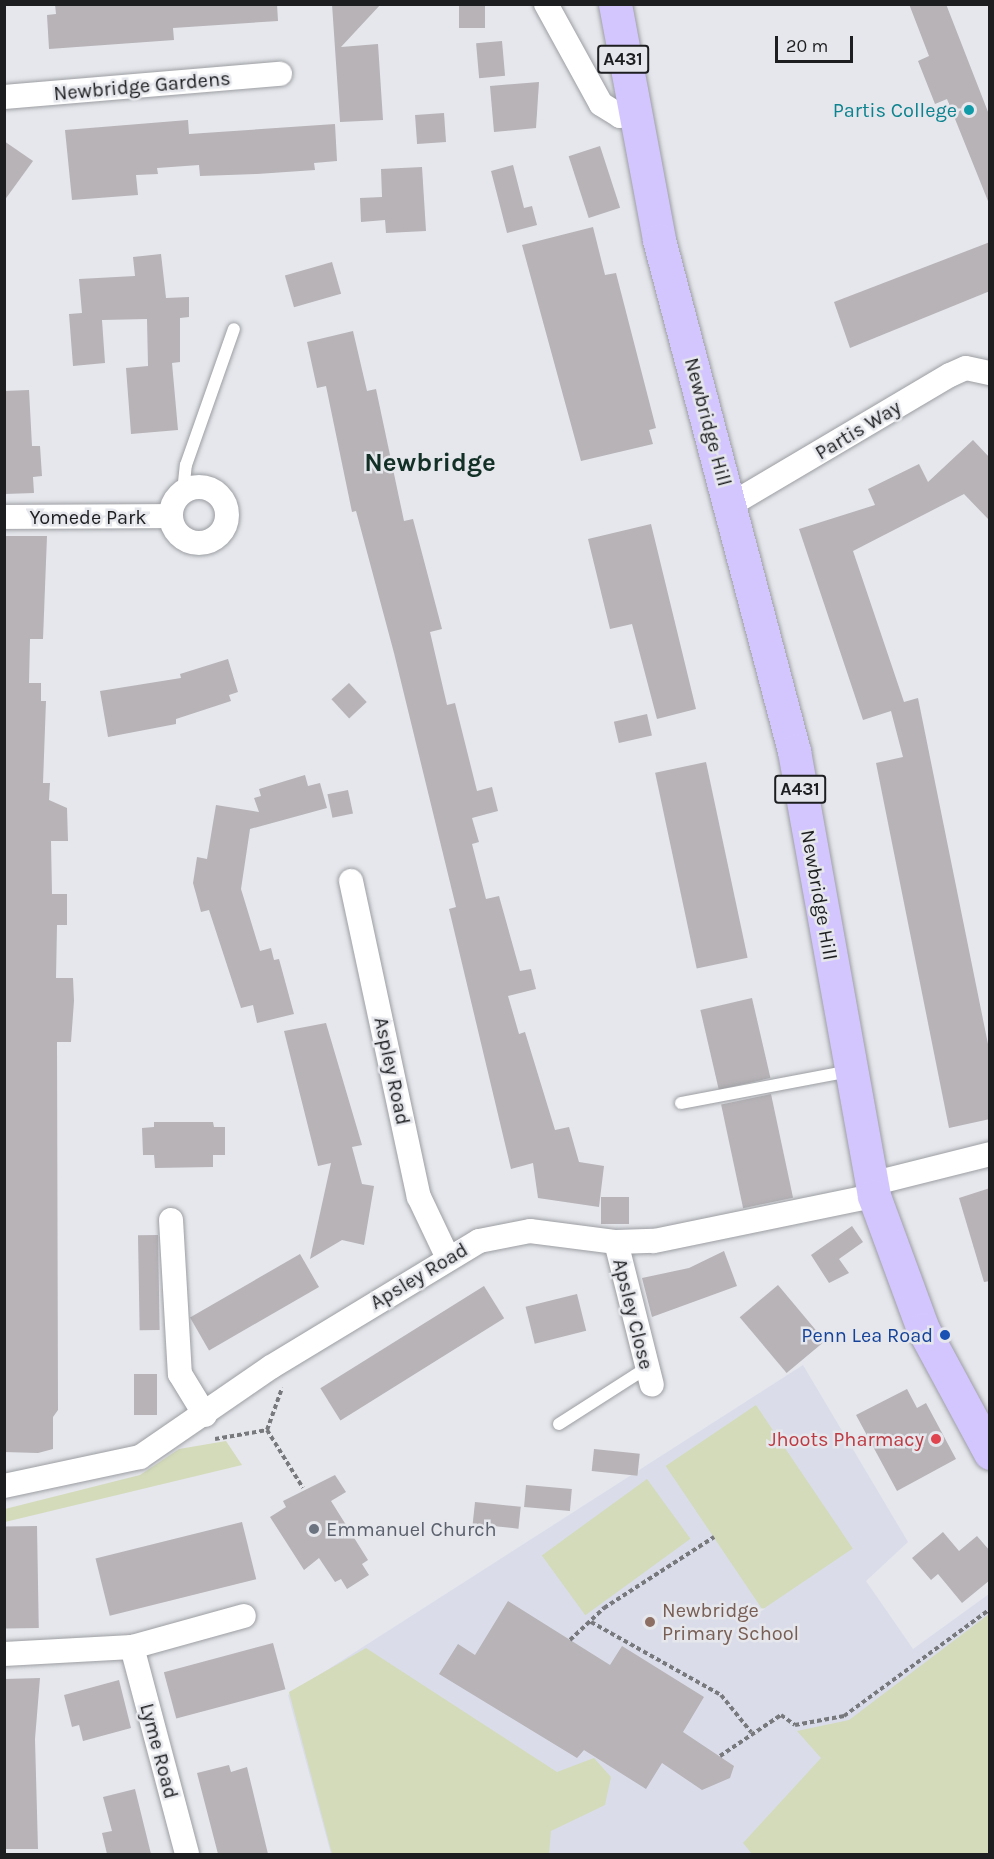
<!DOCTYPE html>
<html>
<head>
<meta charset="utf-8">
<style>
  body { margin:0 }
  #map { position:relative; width:994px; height:1859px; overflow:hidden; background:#e5e7ec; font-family:Karla,sans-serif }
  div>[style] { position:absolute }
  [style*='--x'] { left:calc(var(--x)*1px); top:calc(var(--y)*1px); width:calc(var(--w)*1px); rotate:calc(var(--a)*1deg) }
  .built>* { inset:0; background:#dadde9 }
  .green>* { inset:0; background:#d3dbba; transform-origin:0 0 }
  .building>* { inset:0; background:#b7b3b7; transform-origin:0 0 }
  .path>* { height:4px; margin-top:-2px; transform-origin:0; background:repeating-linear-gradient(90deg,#78797d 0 4.5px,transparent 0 7.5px) }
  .roads { filter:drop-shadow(0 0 2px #9c9ea2) drop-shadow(0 0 2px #9c9ea2) }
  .service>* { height:12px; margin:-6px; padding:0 6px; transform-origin:6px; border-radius:6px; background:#fff }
  .minor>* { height:24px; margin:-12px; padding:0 12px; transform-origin:12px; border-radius:12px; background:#fff }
  .minor>.ring { margin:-12px; padding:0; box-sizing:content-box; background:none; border:24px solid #fff; border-radius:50% }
  .primary>* { height:33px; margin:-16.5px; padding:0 16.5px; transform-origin:16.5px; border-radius:16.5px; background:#d3c6fe }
  .dots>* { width:16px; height:16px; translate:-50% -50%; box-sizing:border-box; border:3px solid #e5e7ec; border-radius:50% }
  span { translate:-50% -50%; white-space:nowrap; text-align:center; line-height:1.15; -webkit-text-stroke:5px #e5e7ec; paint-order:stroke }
  .shield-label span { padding:2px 4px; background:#e5e7ec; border:2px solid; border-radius:4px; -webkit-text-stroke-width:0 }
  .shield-label { font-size:18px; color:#1d1e20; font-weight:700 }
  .street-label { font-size:20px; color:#1d1e20 }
  .culture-label { font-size:20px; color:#0d838f }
  .right { translate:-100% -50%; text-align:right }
  .transit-label { font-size:20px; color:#164399 }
  .health-label { font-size:20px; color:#be3a42 }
  .worship-label { font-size:20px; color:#5b616d }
  .left { translate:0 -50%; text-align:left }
  .education-label { font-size:20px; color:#785e54 }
  .district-label { font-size:26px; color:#133026; font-weight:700 }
  .frame { position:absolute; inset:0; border:6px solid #1d1e20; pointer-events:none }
  .scale { position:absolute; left:775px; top:36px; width:78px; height:27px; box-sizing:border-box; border:3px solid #1d1e20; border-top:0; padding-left:8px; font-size:18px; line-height:21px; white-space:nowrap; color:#1d1e20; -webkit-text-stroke:4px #e5e7ec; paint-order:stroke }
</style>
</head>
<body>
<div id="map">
  <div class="built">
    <i style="clip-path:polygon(803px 1365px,908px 1542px,866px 1581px,913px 1649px,989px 1594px,989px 1854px,331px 1854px,288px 1695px)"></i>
  </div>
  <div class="green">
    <i style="left:756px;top:1405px;width:173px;height:109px;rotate:56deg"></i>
    <i style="clip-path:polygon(226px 1441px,242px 1465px,5px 1522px,5px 1509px,140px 1475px,179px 1449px)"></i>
    <i style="left:647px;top:1479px;width:74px;height:130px;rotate:54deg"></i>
    <i style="clip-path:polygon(989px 1614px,989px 1854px,752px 1854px,743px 1843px,821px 1758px,797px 1731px,849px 1720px)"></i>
    <i style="clip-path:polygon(366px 1648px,557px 1772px,594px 1758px,611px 1777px,605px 1805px,551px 1831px,549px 1854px,332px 1854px,289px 1692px)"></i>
  </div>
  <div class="building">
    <i style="clip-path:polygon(55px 4px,277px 4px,278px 21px,173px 28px,174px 40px,49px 49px,47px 15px,56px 14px)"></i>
    <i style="clip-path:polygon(332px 4px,381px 4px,341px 47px,378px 44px,383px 120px,340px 122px)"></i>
    <i style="left:459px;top:4px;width:26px;height:24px"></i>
    <i style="clip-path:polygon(909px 4px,946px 4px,990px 117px,990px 206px,947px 99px,935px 104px,918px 61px,929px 56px)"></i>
    <i style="left:502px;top:41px;width:35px;height:26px;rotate:85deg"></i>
    <i style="clip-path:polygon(539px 82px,536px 128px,494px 132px,490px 86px)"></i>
    <i style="left:444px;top:113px;width:29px;height:29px;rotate:86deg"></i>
    <i style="clip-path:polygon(188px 120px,189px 134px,335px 124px,337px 161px,314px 163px,315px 170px,257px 174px,200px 176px,199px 165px,157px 168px,158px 174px,136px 175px,138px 195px,72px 200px,65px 130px)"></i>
    <i style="clip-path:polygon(4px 141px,33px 161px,4px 201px)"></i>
    <i style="left:600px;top:146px;width:65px;height:33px;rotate:72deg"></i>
    <i style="clip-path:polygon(513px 165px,524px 208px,532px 206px,537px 225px,507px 233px,491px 171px)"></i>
    <i style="clip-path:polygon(422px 167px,426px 231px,386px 233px,385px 220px,361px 222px,360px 198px,382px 197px,381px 169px)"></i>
    <i style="clip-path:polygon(593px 227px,605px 275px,616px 273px,656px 428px,649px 430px,653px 444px,581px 461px,522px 245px)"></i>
    <i style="clip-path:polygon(990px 242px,990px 291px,850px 348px,834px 302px)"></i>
    <i style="clip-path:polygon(161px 254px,166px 298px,189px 297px,189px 317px,180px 318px,180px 362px,172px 363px,178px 430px,131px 434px,126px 368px,148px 366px,147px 319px,102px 320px,105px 363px,73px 366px,69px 314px,82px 313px,79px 279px,135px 276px,133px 257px)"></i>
    <i style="left:332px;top:262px;width:33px;height:49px;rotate:74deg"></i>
    <i style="clip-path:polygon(353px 331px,367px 391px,376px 389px,404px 521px,413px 519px,442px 629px,430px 632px,447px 705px,455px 703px,477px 791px,492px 787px,498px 811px,472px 818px,479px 842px,472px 844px,486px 899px,499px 896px,520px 971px,531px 969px,536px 989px,508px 996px,519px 1034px,525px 1032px,555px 1130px,569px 1127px,579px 1162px,604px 1166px,599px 1207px,538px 1198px,533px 1163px,511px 1169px,449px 909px,456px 907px,394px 653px,356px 511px,352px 512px,326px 386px,317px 388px,307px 342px)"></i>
    <i style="clip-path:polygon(29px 390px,32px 446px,40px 446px,42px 476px,33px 477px,34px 493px,4px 494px,4px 391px)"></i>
    <i style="clip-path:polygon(973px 440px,990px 458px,990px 521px,964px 494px,853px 551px,904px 702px,918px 698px,990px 1054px,990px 1119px,949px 1128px,876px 763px,903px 757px,891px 711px,863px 720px,799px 529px,875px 505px,868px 489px,919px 464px,928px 482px)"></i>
    <i style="clip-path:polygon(651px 524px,696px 709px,657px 719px,632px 624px,610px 629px,588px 539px)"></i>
    <i style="clip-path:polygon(4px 536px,47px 536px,43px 639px,30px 639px,29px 683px,41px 683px,41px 701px,46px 701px,43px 783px,50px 783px,49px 800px,67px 808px,68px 841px,51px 841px,52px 894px,67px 894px,67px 925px,57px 925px,56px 978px,73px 978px,74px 1001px,71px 1042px,57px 1042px,58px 1410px,53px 1417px,53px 1449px,38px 1453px,4px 1452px)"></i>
    <i style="clip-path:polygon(228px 659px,238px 692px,229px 695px,231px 701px,176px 719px,176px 724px,108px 737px,100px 691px,181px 678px,180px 674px)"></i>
    <i style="left:349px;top:683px;width:26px;height:24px;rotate:47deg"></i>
    <i style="left:647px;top:714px;width:22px;height:34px;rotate:77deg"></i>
    <i style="left:706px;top:762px;width:200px;height:52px;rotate:78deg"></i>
    <i style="clip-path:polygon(305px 775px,308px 786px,320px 783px,327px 808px,250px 829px,241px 889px,260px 951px,271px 948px,274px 960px,279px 959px,294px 1014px,257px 1023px,253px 1005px,241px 1008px,209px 910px,201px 912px,193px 883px,197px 857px,207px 859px,216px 805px,259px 812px,254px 798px,261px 796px,259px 789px)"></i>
    <i style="left:348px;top:790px;width:24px;height:21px;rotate:78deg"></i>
    <i style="left:752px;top:998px;width:82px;height:53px;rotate:77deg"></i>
    <i style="clip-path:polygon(326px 1023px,362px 1145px,352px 1147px,362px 1184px,374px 1186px,364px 1245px,342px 1240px,310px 1259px,331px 1163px,318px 1166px,284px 1031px)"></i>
    <i style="left:771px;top:1094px;width:106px;height:51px;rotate:78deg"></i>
    <i style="clip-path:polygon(154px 1122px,213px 1122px,214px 1127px,225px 1127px,225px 1155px,213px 1155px,213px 1167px,155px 1168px,154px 1155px,143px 1155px,142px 1128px,154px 1127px)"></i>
    <i style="clip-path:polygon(990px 1188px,990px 1281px,984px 1282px,959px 1198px)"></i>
    <i style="left:601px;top:1197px;width:28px;height:27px"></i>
    <i style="clip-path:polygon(852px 1226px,863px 1242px,839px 1259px,849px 1273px,829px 1283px,811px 1255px)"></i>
    <i style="left:158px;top:1235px;width:95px;height:20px;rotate:89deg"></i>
    <i style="clip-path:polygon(724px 1251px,737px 1286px,652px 1317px,642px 1278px,689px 1268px)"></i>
    <i style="left:300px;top:1254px;width:38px;height:127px;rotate:60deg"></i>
    <i style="left:778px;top:1285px;width:73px;height:50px;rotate:50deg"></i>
    <i style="left:484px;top:1286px;width:38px;height:193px;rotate:58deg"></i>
    <i style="left:577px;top:1294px;width:38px;height:53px;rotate:76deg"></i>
    <i style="left:134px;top:1374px;width:23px;height:41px"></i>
    <i style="clip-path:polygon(907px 1389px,917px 1408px,926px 1403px,956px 1459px,897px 1491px,856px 1415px)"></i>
    <i style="left:594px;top:1449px;width:46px;height:22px;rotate:6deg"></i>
    <i style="clip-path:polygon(335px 1475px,346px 1492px,331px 1501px,368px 1560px,362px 1564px,369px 1575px,347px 1589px,341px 1579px,335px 1582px,319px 1558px,304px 1570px,270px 1517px,286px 1507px,283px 1501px)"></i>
    <i style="left:526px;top:1485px;width:46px;height:22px;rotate:5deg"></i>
    <i style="left:475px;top:1502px;width:46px;height:22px;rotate:6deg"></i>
    <i style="left:242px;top:1522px;width:59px;height:151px;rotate:76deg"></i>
    <i style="left:37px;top:1526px;width:102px;height:33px;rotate:89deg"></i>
    <i style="clip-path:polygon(943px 1532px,959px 1551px,977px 1536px,990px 1551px,990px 1580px,962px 1603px,938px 1574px,931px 1580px,912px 1558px)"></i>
    <i style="clip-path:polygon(508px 1601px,610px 1665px,622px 1646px,704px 1697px,683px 1732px,734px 1766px,730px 1778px,702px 1790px,662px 1763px,646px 1789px,584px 1750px,577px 1758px,439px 1674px,458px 1644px,475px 1655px)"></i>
    <i style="left:273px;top:1643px;width:48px;height:113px;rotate:75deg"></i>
    <i style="clip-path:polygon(40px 1678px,35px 1739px,38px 1849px,4px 1849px,4px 1679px)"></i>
    <i style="clip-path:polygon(119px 1680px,131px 1728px,83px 1741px,79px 1725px,72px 1727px,64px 1695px)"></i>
    <i style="clip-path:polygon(229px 1765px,231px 1772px,247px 1767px,268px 1854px,218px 1854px,197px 1773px)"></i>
    <i style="clip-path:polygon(135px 1789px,151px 1854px,107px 1854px,102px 1833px,112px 1831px,103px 1797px)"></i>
  </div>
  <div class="path">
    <i style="--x:267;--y:1430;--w:68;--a:58.2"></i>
    <i style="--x:215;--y:1439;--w:53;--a:-9.8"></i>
    <i style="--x:267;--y:1430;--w:45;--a:-70.3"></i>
    <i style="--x:591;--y:1622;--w:149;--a:29.3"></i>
    <i style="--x:721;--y:1695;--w:48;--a:51"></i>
    <i style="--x:570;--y:1640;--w:47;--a:-43.3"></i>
    <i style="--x:604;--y:1608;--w:131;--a:-32.8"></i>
    <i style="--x:720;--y:1756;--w:73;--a:-33.9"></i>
    <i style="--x:781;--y:1715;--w:17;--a:36"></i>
    <i style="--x:795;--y:1725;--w:50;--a:-10.4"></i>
    <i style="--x:844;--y:1716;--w:181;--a:-36.2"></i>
  </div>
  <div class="roads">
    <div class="service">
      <i style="--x:183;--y:492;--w:27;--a:-84"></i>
      <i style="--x:186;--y:465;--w:144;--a:-70.6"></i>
      <i style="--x:681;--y:1103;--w:172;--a:-10.7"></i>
      <i style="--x:559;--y:1424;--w:102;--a:-32.6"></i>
    </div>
    <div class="minor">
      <i style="--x:546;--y:4;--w:114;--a:61.2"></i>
      <i style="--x:601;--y:104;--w:22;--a:32"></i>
      <i style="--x:620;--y:116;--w:11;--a:-15"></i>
      <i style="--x:4;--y:97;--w:277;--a:-4.8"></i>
      <i class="ring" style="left:171px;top:487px;width:32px;height:32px"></i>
      <i style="--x:730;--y:505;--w:256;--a:-30.6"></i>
      <i style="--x:950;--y:375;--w:17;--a:-24"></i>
      <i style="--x:966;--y:368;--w:25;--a:12"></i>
      <i style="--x:4;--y:517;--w:167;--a:-0.3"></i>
      <i style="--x:351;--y:881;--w:323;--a:77.9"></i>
      <i style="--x:419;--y:1197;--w:65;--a:64.6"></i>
      <i style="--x:871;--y:1184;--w:123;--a:-14.1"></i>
      <i style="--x:171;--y:1220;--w:154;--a:86.7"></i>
      <i style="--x:180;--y:1374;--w:48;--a:58.6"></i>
      <i style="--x:616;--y:1242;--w:147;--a:75.9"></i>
      <i style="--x:4;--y:1486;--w:139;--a:-12"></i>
      <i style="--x:140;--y:1457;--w:159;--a:-34.5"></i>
      <i style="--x:271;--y:1367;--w:243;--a:-31.2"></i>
      <i style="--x:479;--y:1241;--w:52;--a:-11.1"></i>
      <i style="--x:530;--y:1231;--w:87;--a:7.3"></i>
      <i style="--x:616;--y:1242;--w:38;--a:-2"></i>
      <i style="--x:654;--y:1241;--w:225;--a:-11.6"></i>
      <i style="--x:132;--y:1647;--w:214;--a:75.1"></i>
      <i style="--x:4;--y:1654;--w:128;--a:-3.1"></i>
      <i style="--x:132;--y:1647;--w:116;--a:-15.5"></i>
    </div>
    <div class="primary">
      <i style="--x:615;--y:4;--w:240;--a:79.4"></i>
      <i style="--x:659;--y:240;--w:529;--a:75.2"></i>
      <i style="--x:794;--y:751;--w:452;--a:79.8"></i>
      <i style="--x:874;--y:1196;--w:142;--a:69.8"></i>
      <i style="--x:923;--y:1329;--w:141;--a:61.6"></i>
    </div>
  </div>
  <div class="dots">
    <i style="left:969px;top:110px;background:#0f9aa8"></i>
    <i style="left:945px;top:1335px;background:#1a4fb4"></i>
    <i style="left:936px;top:1439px;background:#e0444e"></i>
    <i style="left:314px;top:1529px;background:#6b7280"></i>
    <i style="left:650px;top:1622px;background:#8d6e63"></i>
  </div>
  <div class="shield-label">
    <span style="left:623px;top:59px">A431</span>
    <span style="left:800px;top:789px">A431</span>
  </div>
  <div class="street-label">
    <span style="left:142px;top:86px;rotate:-5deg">Newbridge Gardens</span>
    <span style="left:708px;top:422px;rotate:75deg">Newbridge Hill</span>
    <span style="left:858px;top:430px;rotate:-31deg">Partis Way</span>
    <span style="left:88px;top:517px">Yomede Park</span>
    <span style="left:819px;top:895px;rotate:80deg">Newbridge Hill</span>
    <span style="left:392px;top:1071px;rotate:78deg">Aspley Road</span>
    <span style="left:419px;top:1276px;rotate:-31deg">Apsley Road</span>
    <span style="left:633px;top:1314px;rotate:76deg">Apsley Close</span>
    <span style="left:159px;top:1751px;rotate:75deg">Lyme Road</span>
  </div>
  <div class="culture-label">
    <span class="right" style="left:957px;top:110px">Partis College</span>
  </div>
  <div class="transit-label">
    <span class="right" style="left:933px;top:1335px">Penn Lea Road</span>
  </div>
  <div class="health-label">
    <span class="right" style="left:924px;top:1439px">Jhoots Pharmacy</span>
  </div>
  <div class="worship-label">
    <span class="left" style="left:326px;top:1529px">Emmanuel Church</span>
  </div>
  <div class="education-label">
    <span class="left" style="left:662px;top:1622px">Newbridge<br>Primary School</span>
  </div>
  <div class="district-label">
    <span style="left:430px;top:463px">Newbridge</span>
  </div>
  <div class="frame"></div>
  <div class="scale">20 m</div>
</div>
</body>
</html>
